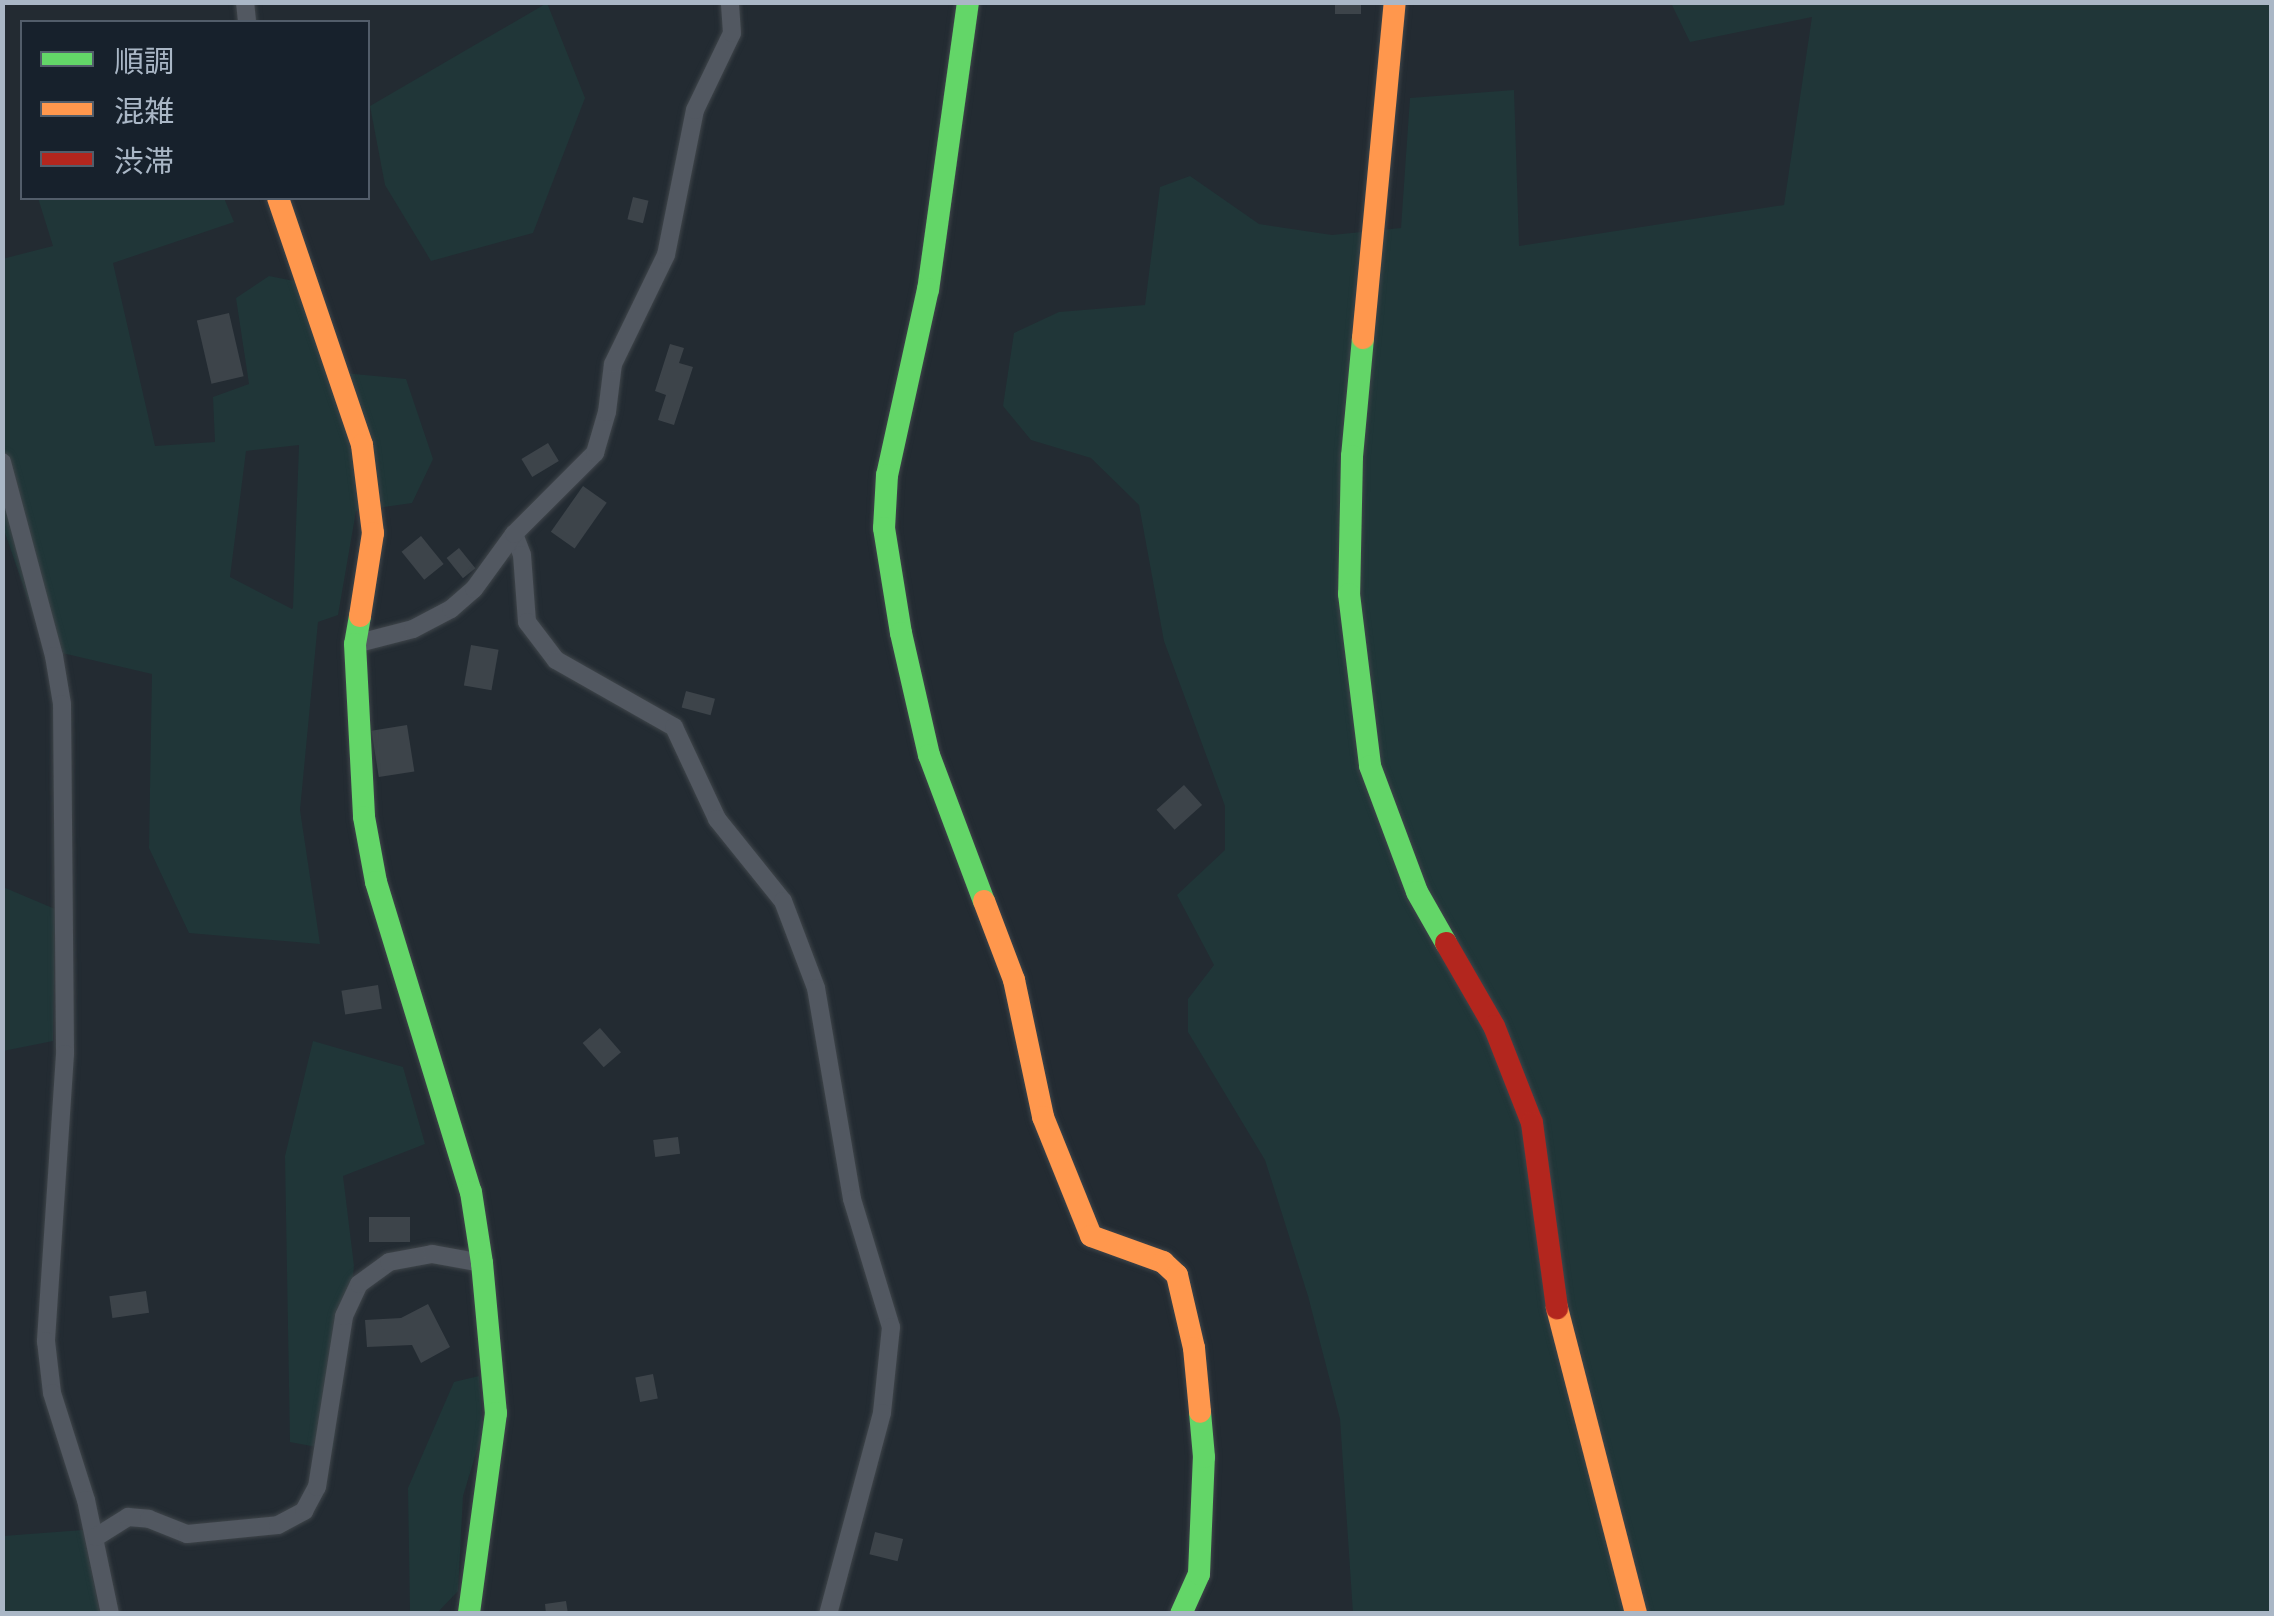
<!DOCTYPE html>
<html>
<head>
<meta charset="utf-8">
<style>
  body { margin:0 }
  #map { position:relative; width:2274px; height:1616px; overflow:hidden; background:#232b32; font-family:Roboto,"Noto Sans JP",sans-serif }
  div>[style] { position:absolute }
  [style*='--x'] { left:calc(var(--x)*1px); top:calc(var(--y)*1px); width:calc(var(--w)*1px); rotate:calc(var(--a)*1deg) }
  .green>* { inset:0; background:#203638 }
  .building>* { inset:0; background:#3d444a; transform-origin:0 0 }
  .roads { filter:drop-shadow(0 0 2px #3f454a) drop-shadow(0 0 2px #3f454a) }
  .street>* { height:18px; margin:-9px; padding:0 9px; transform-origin:9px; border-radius:9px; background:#525861 }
  .fast>* { height:22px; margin:-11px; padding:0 11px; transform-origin:11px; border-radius:11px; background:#63d668 }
  .slow>* { height:22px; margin:-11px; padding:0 11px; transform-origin:11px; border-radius:11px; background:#ff974d }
  .jam>* { height:22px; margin:-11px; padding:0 11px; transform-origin:11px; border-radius:11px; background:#b3261e }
  span { translate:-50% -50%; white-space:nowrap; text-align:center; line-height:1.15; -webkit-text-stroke:10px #17212c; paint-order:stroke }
  .frame { position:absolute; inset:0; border:5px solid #aab7c6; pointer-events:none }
  .legend { position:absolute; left:20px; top:20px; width:350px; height:180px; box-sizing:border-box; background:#17212c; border:2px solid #525d6a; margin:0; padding:12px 18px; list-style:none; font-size:30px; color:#aab7c6 }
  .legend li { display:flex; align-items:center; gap:20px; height:50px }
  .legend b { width:50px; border:2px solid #525d6a }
</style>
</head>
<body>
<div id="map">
  <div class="green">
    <i style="clip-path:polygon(547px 3px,585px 98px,533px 233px,431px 261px,385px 185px,370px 106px)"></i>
    <i style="clip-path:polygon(1671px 3px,2271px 3px,2271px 1613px,1353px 1613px,1340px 1419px,1308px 1296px,1265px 1160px,1188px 1032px,1188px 999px,1214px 965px,1177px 895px,1225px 850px,1225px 806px,1164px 641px,1139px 505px,1091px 458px,1031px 440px,1003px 406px,1014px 333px,1059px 312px,1145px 305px,1160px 187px,1190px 176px,1259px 224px,1332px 235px,1401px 228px,1410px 98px,1514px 90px,1519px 246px,1784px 205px,1812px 17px,1690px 42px)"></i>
    <i style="clip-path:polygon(evenodd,38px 198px,224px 198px,234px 222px,113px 263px,155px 446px,215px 442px,213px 397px,249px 384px,236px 298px,269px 276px,314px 285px,344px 373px,406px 379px,433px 459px,412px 503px,356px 511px,338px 615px,318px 622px,300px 810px,320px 944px,189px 933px,149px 848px,152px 674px,45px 649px,3px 527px,2px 259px,53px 246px,38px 198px,299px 445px,293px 608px,292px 609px,230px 577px,246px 451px,299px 445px)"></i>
    <i style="clip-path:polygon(3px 887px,55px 909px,53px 1041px,3px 1051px)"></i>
    <i style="clip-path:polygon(313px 1041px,403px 1067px,425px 1144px,343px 1176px,354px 1266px,333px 1450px,290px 1442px,285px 1156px)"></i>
    <i style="clip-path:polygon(479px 1376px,483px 1430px,463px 1496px,458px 1591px,437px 1613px,410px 1613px,408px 1488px,454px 1382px)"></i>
    <i style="clip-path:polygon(83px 1530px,100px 1613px,3px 1613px,3px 1536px)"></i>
  </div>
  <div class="building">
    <i style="left:1335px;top:2px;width:26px;height:12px"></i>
    <i style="left:633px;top:197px;width:16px;height:23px;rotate:14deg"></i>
    <i style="left:229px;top:313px;width:65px;height:33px;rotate:77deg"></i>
    <i style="clip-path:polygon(670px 344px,684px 348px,679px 363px,693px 367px,674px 425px,658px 420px,666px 395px,655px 391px)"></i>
    <i style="left:548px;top:443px;width:21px;height:31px;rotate:59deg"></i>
    <i style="left:583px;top:486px;width:29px;height:56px;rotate:35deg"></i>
    <i style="left:421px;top:536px;width:36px;height:25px;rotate:51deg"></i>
    <i style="left:459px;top:548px;width:26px;height:16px;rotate:51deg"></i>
    <i style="left:471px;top:645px;width:28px;height:41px;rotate:10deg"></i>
    <i style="left:686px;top:691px;width:30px;height:17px;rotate:15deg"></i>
    <i style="left:407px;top:725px;width:47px;height:36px;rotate:81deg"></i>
    <i style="left:1184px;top:785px;width:27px;height:37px;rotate:48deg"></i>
    <i style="left:378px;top:985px;width:24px;height:37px;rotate:81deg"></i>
    <i style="left:600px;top:1028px;width:32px;height:23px;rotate:49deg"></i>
    <i style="left:678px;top:1137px;width:17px;height:25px;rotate:83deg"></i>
    <i style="left:369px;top:1217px;width:41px;height:25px"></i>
    <i style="left:146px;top:1291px;width:22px;height:37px;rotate:82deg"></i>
    <i style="clip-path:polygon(428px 1304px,450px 1347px,421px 1363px,412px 1345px,367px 1347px,365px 1320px,401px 1318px)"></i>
    <i style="left:653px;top:1374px;width:25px;height:18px;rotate:79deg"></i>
    <i style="left:875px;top:1532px;width:29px;height:23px;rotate:14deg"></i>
    <i style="clip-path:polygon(566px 1601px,568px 1614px,546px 1614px,545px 1604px)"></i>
  </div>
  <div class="roads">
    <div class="street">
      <i style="--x:245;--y:2;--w:20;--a:84"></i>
      <i style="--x:2;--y:462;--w:201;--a:75"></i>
      <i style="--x:54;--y:656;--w:49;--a:80.5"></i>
      <i style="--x:62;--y:704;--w:350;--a:89.5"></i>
      <i style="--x:65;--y:1054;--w:288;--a:93.8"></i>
      <i style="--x:46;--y:1341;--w:52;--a:83.4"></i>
      <i style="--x:52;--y:1393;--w:112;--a:72.4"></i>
      <i style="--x:86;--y:1500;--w:116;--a:78.1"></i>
      <i style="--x:514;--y:534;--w:22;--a:69"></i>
      <i style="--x:522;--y:555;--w:67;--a:85.7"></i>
      <i style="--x:527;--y:622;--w:48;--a:52.7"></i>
      <i style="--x:556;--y:660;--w:136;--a:29.6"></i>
      <i style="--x:674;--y:727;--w:102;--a:64.9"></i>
      <i style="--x:717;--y:819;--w:105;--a:51.2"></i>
      <i style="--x:783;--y:901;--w:93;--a:69.2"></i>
      <i style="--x:816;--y:988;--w:214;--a:80.3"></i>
      <i style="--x:852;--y:1199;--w:134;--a:73.1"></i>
      <i style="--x:891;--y:1327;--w:86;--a:96"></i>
      <i style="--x:882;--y:1413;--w:208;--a:105"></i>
      <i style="--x:355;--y:644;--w:60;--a:-14.5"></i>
      <i style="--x:413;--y:629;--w:43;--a:-27.8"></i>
      <i style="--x:451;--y:609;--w:30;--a:-41"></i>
      <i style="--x:474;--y:589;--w:68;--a:-54"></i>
      <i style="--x:514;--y:534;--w:115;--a:-45"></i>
      <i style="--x:595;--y:453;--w:43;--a:-73.7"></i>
      <i style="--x:607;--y:412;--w:48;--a:-82.9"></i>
      <i style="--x:613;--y:364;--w:121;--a:-64.1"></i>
      <i style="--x:666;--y:255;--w:148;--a:-78.7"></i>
      <i style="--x:695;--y:110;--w:85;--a:-64.3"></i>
      <i style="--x:732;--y:33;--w:31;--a:-94"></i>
      <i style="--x:96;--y:1537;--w:38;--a:-32"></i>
      <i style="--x:128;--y:1517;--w:21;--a:5"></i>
      <i style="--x:149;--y:1519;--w:41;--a:21.5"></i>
      <i style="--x:187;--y:1534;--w:91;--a:-5.6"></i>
      <i style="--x:278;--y:1525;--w:30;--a:-28"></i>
      <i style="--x:304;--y:1511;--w:27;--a:-62"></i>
      <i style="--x:317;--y:1487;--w:173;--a:-81"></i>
      <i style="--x:344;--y:1316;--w:35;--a:-65"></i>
      <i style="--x:359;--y:1284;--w:37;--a:-36"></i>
      <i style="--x:389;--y:1262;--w:44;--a:-10.5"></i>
      <i style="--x:432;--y:1254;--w:51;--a:10.2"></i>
    </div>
    <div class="fast">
      <i style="--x:968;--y:2;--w:290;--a:97.9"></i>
      <i style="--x:928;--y:289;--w:190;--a:102.4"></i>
      <i style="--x:887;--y:475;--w:53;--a:93.2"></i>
      <i style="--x:884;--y:528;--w:106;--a:80.8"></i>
      <i style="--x:901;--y:633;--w:125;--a:77.1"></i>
      <i style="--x:929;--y:755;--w:156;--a:69.4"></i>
      <i style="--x:1363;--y:338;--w:119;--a:95.3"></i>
      <i style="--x:1352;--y:456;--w:138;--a:91.2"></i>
      <i style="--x:1349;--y:594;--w:173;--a:83"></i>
      <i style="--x:1370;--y:766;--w:134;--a:69.5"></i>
      <i style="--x:1417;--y:892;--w:59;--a:60.4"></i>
      <i style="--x:360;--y:616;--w:28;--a:100"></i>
      <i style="--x:355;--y:644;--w:173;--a:87"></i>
      <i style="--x:364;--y:817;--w:66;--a:79.5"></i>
      <i style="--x:376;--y:882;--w:324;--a:73"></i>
      <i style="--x:471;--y:1192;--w:72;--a:81.2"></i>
      <i style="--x:482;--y:1263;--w:151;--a:84.7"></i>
      <i style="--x:496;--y:1413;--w:203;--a:97.7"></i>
      <i style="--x:1181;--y:1614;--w:44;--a:-65.8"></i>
      <i style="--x:1199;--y:1574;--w:117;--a:-87.6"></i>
      <i style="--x:1204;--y:1457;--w:45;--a:-95.1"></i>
    </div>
    <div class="slow">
      <i style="--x:278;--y:198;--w:261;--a:71.2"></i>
      <i style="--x:362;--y:445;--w:89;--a:82.9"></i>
      <i style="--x:373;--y:533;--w:84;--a:98.9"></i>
      <i style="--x:1363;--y:338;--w:338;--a:-84.6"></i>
      <i style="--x:984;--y:901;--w:85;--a:69.2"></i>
      <i style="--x:1014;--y:980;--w:140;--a:78"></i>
      <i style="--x:1043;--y:1117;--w:128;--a:68"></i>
      <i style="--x:1091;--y:1236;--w:77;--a:19.9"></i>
      <i style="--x:1163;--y:1262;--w:19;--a:43"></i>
      <i style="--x:1177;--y:1275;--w:75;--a:76.9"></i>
      <i style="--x:1194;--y:1348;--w:64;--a:84.6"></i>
      <i style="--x:1557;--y:1308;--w:316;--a:75.5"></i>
    </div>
    <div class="jam">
      <i style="--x:1446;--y:943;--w:96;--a:60"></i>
      <i style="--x:1494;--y:1026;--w:104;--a:68.6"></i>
      <i style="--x:1532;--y:1123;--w:187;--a:82.3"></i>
    </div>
  </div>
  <div class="frame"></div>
  <ul class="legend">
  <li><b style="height:12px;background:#63d668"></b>順調</li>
  <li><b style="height:12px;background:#ff974d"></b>混雑</li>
  <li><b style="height:12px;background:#b3261e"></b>渋滞</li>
  </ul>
</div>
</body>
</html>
